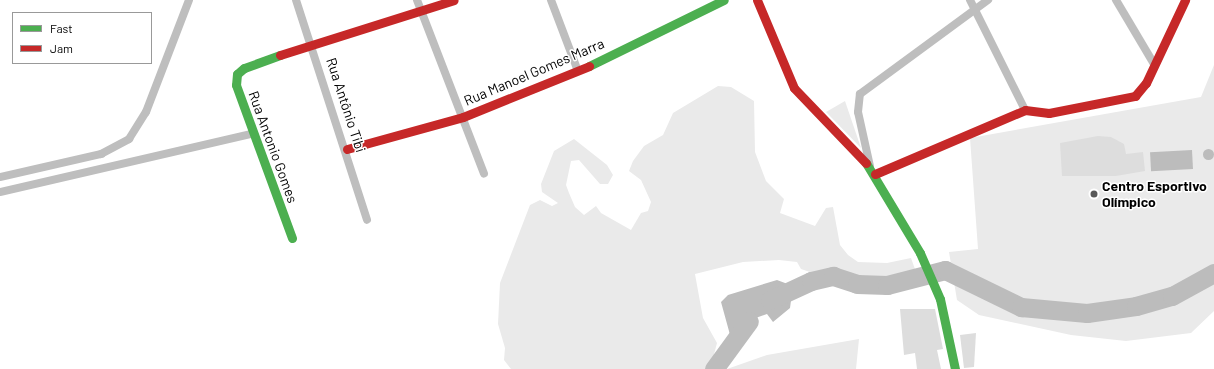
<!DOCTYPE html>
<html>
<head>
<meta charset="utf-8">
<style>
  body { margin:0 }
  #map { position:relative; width:1214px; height:369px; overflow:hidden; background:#fff; font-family:Barlow,sans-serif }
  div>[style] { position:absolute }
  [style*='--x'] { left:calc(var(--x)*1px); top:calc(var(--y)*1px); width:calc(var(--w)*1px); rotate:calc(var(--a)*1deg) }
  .green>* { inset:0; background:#eaeaea }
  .water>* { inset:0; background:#bcbcbc; transform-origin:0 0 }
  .round { border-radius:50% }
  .river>* { height:19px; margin:-9.5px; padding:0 9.5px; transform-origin:9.5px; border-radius:9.5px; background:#bcbcbc }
  .building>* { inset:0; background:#ddd }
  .street>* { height:8px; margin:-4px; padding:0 4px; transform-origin:4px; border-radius:4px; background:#bebebe }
  .fast>* { height:9px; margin:-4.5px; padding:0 4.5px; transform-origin:4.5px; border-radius:4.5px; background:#4caf50 }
  .jam>* { height:9px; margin:-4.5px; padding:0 4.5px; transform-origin:4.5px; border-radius:4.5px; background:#c62828 }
  .dots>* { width:11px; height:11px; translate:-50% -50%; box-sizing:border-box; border:2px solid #fff; border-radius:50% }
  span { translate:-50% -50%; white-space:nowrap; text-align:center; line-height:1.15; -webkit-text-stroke:3px #fff; paint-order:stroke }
  .street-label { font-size:14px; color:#000 }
  .poi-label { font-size:14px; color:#000; font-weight:700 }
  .left { translate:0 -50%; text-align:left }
  .legend { position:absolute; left:12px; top:12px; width:140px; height:52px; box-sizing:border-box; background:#fff; border:1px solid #999; margin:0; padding:5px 7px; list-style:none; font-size:12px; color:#000 }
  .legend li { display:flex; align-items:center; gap:8px; height:20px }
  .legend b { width:20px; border:1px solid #999 }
</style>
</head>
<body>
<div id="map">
  <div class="green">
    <i style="clip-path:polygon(1214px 65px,1214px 311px,1191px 333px,1126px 341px,1071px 335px,979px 315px,957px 300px,949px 252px,978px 249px,970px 138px,1201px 97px)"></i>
    <i style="clip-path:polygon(718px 86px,731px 87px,754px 101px,755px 152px,766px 181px,784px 199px,780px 213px,815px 226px,826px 208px,833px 207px,840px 245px,848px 255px,858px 262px,887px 263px,911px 258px,916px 272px,877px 279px,838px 273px,816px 274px,801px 269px,797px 262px,779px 260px,743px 262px,695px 274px,703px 318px,717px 343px,712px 362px,705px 369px,511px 369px,504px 360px,505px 348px,498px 324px,500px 283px,530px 205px,540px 200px,552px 206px,558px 203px,542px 192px,541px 184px,554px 151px,574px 139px,607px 165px,613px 175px,608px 184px,600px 184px,579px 160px,571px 161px,566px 185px,569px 193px,575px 207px,584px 215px,596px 206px,601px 213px,631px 230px,641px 213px,648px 211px,651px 202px,641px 180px,629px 171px,633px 161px,644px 146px,663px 135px,673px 113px)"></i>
    <i style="clip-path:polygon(845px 101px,861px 148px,826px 112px)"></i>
    <i style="clip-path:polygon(859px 339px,856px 369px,727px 369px,767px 355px)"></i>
  </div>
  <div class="water">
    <i class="round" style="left:1202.5px;top:148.5px;width:11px;height:11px"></i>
    <i style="left:1192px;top:150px;width:19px;height:42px;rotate:87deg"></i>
    <i style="clip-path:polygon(777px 280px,793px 286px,790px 308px,773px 322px,767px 314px,750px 320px,744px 333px,732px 342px,721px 302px,728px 295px)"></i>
  </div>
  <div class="river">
    <i style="--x:770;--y:300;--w:45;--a:-24.9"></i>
    <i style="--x:811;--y:281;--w:23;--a:-13"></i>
    <i style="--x:833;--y:276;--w:25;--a:18"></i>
    <i style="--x:857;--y:284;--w:30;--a:2"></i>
    <i style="--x:887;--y:285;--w:60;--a:-14.5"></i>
    <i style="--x:945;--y:270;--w:85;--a:26"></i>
    <i style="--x:1021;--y:307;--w:66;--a:5.2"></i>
    <i style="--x:1087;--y:313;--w:49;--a:-8.1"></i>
    <i style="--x:1136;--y:306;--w:37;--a:-16"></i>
    <i style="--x:1172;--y:296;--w:48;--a:-28.7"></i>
    <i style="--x:714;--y:369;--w:59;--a:-53.9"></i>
  </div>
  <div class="building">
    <i style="clip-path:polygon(1098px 136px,1111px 137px,1124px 144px,1126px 154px,1143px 152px,1145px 171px,1116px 176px,1062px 176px,1060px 143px)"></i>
    <i style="clip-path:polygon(900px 309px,935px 309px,943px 349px,937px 350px,941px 369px,917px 369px,915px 353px,904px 355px)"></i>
    <i style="clip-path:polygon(976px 333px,974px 367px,964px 368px,960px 335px)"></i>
  </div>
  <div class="street">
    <i style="--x:296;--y:0;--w:231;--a:72.1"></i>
    <i style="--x:417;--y:0;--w:186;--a:68.9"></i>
    <i style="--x:551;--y:0;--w:76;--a:69.2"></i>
    <i style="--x:970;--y:0;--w:123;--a:63.4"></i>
    <i style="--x:1116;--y:0;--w:74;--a:59.3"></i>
    <i style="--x:870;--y:166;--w:55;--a:-102.5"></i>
    <i style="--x:858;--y:112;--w:18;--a:-84"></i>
    <i style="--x:860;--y:94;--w:159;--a:-36.3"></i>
    <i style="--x:0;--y:177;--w:104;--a:-12.8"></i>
    <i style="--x:101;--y:154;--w:32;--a:-28"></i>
    <i style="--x:129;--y:139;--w:32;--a:-58"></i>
    <i style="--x:146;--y:112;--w:120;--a:-69"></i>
    <i style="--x:0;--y:192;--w:258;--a:-13"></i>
  </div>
  <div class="fast">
    <i style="--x:280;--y:55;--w:38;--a:160"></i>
    <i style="--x:244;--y:68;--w:9;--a:139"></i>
    <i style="--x:237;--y:74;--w:11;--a:95"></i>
    <i style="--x:236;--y:85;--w:163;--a:69.9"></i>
    <i style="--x:589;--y:66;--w:150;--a:-26.1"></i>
    <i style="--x:866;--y:163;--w:105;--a:59"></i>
    <i style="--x:920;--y:253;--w:50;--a:66.5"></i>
    <i style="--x:940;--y:299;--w:72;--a:77.9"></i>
  </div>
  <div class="jam">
    <i style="--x:757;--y:0;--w:95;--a:67.2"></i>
    <i style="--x:794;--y:88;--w:104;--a:46.2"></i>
    <i style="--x:280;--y:55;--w:182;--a:-17.5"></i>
    <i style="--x:347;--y:149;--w:120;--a:-15.4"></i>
    <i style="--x:463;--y:117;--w:136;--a:-22"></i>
    <i style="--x:875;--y:174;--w:163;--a:-23.1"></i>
    <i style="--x:1025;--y:110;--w:24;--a:7"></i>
    <i style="--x:1049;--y:113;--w:88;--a:-11.2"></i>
    <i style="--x:1135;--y:96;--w:17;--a:-50"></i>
    <i style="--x:1146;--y:83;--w:92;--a:-64.8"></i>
  </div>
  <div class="dots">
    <i style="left:1094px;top:194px;background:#595959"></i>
  </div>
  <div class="street-label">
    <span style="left:534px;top:72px;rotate:-23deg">Rua Manoel Gomes Marra</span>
    <span style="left:346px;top:105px;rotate:72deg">Rua Antônio Tibi</span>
    <span style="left:273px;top:147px;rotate:70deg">Rua Antonio Gomes</span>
  </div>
  <div class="poi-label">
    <span class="left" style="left:1102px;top:194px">Centro Esportivo<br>Olímpico</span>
  </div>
  <ul class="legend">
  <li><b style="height:5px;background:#4caf50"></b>Fast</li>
  <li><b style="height:5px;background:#c62828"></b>Jam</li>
  </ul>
</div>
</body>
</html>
